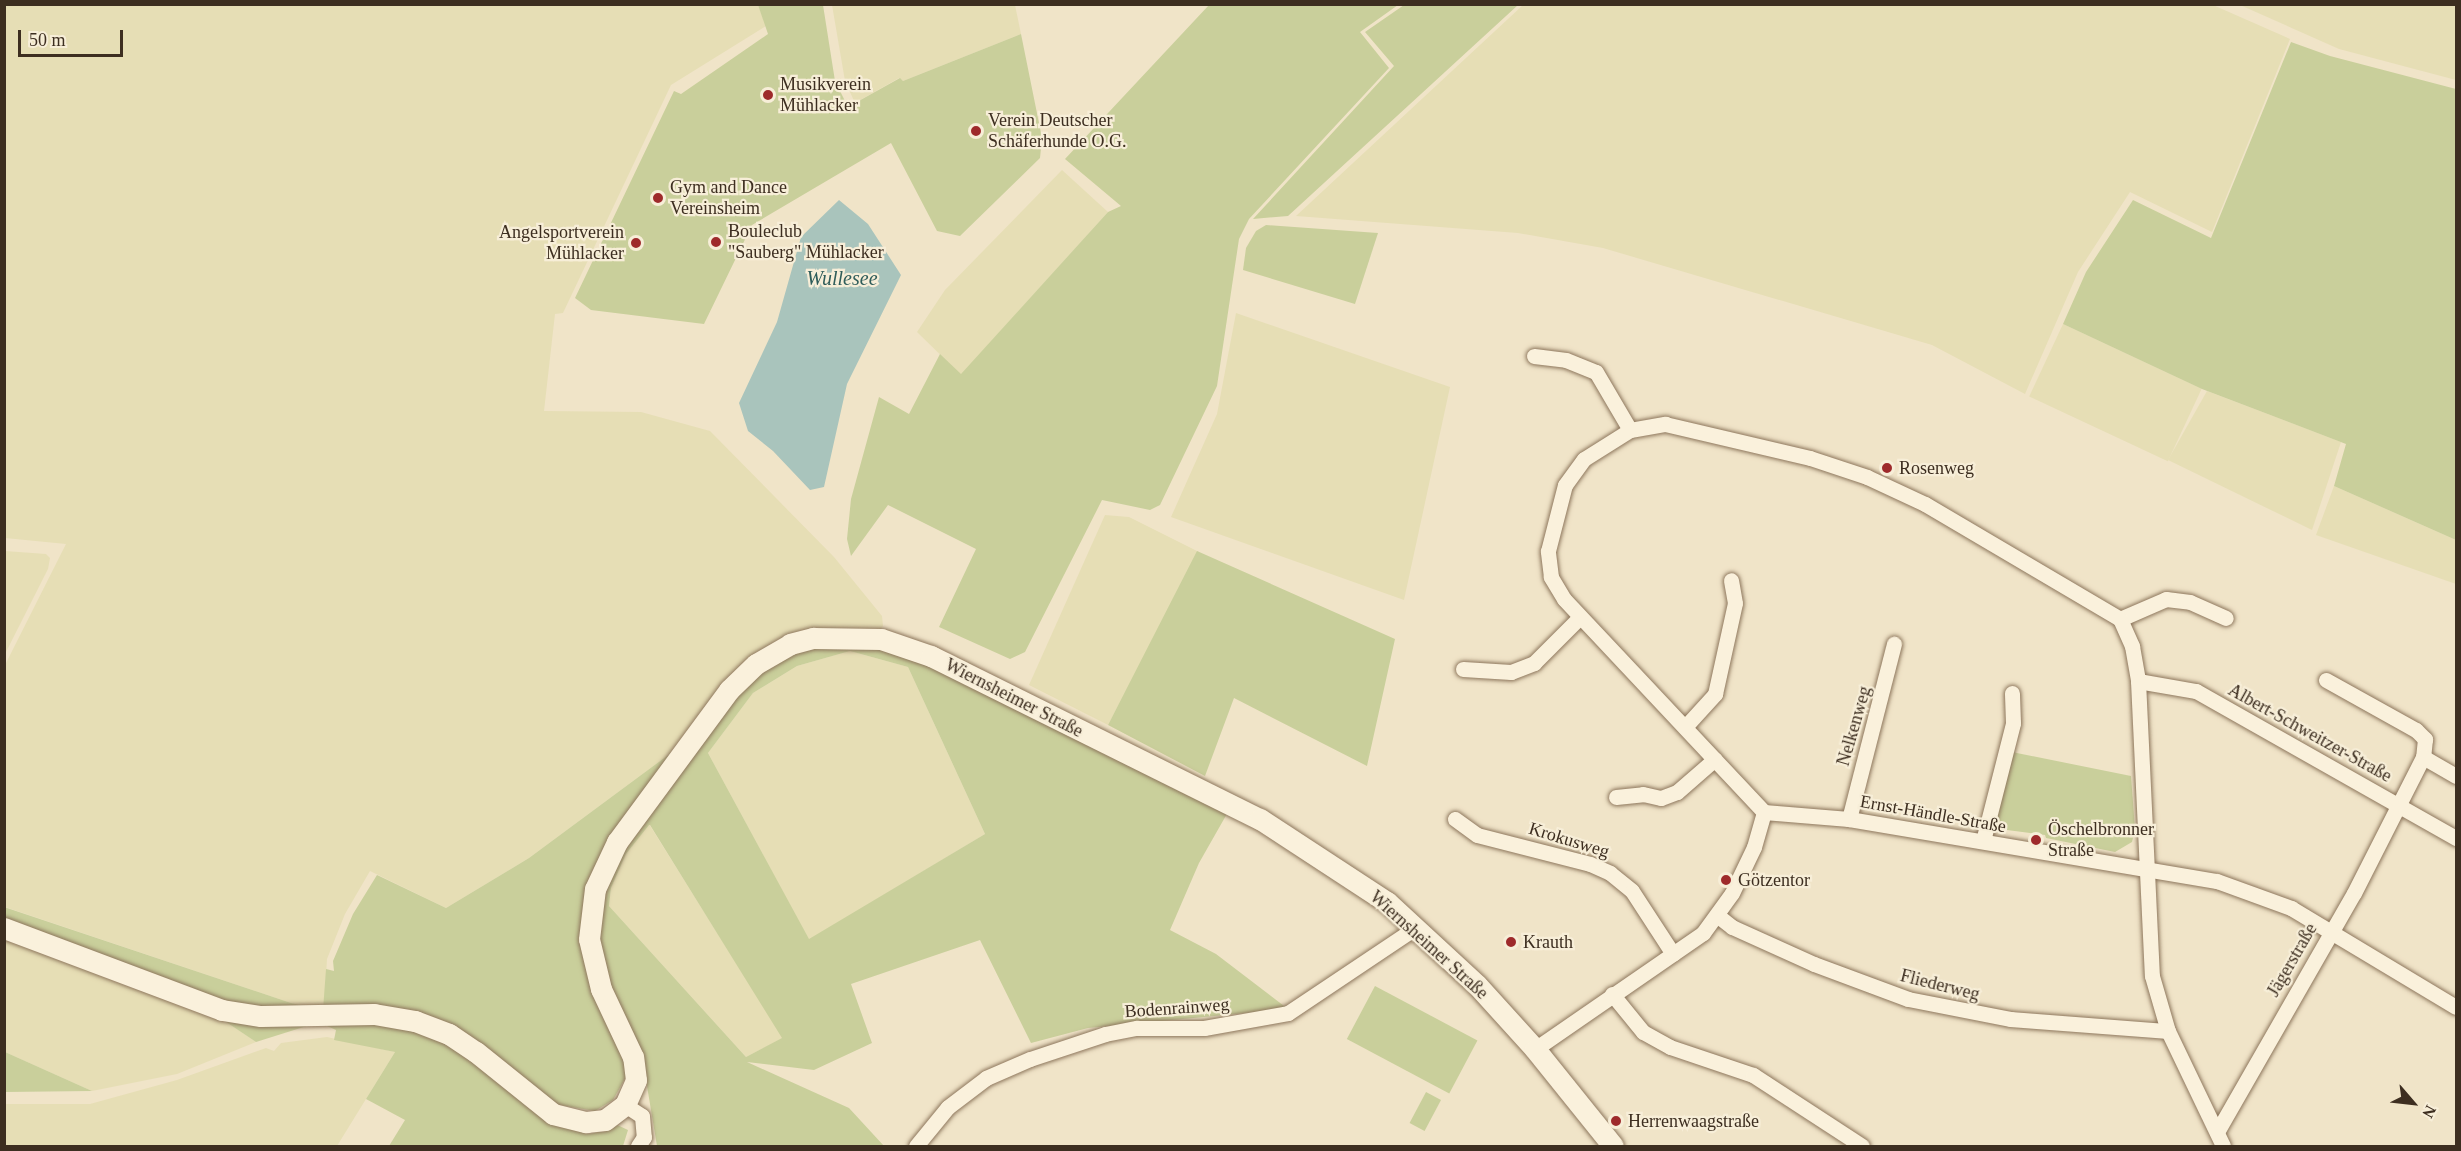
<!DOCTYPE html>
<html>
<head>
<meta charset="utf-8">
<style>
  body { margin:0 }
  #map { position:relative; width:2461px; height:1151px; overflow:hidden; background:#f0e4c8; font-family:"Times New Roman",serif }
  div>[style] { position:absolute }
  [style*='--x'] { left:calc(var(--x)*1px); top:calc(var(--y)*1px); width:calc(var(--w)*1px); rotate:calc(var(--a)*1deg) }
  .farmland>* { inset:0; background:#e6deb5; transform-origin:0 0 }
  .green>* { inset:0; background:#c9cf9b; transform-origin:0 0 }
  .water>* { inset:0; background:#a9c4bc }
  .roads { filter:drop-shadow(0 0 2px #8d765c) drop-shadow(0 0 2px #8d765c) }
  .street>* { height:15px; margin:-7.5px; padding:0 7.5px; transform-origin:7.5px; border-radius:7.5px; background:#faf1dc }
  .secondary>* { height:21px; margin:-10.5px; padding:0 10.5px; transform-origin:10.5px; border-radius:10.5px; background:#faf1dc }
  .dots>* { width:16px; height:16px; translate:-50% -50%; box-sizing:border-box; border:3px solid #f7eed8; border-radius:50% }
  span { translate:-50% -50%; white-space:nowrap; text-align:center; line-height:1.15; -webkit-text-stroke:4.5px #f7eed8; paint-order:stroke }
  .poi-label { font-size:18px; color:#3d2e20 }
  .left { translate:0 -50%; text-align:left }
  .right { translate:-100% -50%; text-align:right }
  .street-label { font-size:18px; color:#3d2e20 }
  .water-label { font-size:20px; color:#2f5d5a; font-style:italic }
  .frame { position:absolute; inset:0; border:6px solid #3d2e20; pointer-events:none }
  .north { position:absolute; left:2383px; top:1073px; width:60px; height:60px; -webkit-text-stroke:4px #f7eed8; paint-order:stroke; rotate:118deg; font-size:16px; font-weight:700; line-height:24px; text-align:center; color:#3d2e20 }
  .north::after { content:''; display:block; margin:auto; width:21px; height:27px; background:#3d2e20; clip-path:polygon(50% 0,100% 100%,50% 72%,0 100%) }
  .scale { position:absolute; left:18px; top:30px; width:105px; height:27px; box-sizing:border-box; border:3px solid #3d2e20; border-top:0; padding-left:8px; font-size:18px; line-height:21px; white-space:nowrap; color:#3d2e20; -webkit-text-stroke:4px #f7eed8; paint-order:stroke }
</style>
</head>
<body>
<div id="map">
  <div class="farmland">
    <i style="clip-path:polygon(5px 5px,758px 5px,766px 26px,671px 85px,563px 313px,555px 314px,544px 411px,641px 412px,710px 431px,834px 557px,882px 616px,883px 626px,880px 630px,828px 630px,679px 747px,529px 858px,446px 908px,370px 871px,345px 914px,327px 959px,324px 1010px,291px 1003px,5px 907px,4px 667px,66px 544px,5px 538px)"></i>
    <i style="clip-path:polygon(832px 5px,1015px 5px,1021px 34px,903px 81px,899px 78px,855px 103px,845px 81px)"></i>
    <i style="clip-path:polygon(2213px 5px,2290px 39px,2212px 232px,2130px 192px,2078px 272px,2025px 394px,1932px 345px,1603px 248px,1518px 233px,1296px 216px,1523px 5px)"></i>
    <i style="clip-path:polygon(2240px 5px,2456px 5px,2456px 80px,2339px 49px)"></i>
    <i style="clip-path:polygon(1062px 170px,1108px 212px,961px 375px,917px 332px,945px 290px)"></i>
    <i style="clip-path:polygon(1236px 313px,1450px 387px,1404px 600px,1171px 517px,1217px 414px)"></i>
    <i style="left:2063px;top:324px;width:153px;height:80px;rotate:25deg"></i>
    <i style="clip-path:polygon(2207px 391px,2341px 442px,2312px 530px,2168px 460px)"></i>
    <i style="clip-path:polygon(2334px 486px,2456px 540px,2456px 584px,2316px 535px)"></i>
    <i style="clip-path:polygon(1105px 515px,1129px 517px,1199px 552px,1108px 725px,1029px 685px)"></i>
    <i style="clip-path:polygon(5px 551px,46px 554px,50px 558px,48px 569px,5px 654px)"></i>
    <i style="clip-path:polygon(850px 651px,908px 667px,985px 834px,809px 940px,708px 753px,753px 693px,797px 666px)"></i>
    <i style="clip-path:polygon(649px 824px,783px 1038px,746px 1057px,609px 906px,611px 888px,626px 854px)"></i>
    <i style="clip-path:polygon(5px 933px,211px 1012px,256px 1042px,177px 1074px,92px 1091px,5px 1052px)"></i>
    <i style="clip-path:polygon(327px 1037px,395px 1052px,337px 1146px,5px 1146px,4px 1104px,90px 1104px,177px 1080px,266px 1048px,274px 1051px,281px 1043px)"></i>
  </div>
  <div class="green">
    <i style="clip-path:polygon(758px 5px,823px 5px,835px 81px,848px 107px,900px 78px,903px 81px,1021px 34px,1042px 138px,1040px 158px,960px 236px,937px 231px,891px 143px,752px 225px,704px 324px,591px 310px,575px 298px,674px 91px,681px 94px,768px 34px)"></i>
    <i style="clip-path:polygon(1209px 5px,1398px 5px,1360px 32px,1389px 68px,1249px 219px,1239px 239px,1217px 386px,1160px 505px,1150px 510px,1102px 500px,1025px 652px,1010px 659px,939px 627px,976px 549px,888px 505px,851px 556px,847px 539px,851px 499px,879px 397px,909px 414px,940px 354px,961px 374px,1108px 212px,1121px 206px,1065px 159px)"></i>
    <i style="clip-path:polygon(1404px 5px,1518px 5px,1288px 216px,1253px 219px,1394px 66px,1365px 32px)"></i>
    <i style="clip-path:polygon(2291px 42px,2330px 56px,2456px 89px,2456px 540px,2334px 486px,2346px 444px,2202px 389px,2063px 324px,2086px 272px,2133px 200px,2211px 238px)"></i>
    <i style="clip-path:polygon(1266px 225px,1378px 233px,1355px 304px,1243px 270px,1246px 248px,1256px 231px)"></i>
    <i style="clip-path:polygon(1197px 551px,1395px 639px,1367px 766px,1234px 698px,1205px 776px,1108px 725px)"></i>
    <i style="clip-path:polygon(evenodd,846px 642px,907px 654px,1228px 812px,1199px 863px,1170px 930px,1216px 954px,1288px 1009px,1088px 1028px,1031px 1043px,980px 940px,851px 984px,872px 1043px,814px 1070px,747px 1062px,849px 1108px,884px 1146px,657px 1146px,645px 1074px,606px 985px,596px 941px,604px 884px,631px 833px,754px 675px,799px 649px,846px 642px,850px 651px,908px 667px,985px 834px,809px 939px,708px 753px,753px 693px,797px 666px,850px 651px,846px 642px,649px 825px,650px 825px,782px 1038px,746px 1057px,609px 906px,611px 888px,626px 854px,649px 825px)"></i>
    <i style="clip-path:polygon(679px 747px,586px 906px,627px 1075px,613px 1100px,595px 1111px,554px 1104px,458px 1033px,238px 1007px,5px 920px,4px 907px,291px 1003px,323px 1010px,326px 969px,334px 971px,333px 961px,353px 914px,377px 875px,446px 908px,529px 858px)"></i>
    <i style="clip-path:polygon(2012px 752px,2131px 776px,2135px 829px,2132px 842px,2115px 852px,2046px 838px,2045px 835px,1999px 829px,1995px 822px)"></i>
    <i style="left:1375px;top:986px;width:116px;height:60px;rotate:28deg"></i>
    <i style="clip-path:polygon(211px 1012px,310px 1025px,256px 1042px)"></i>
    <i style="clip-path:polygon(342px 1020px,421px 1030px,475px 1059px,552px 1123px,589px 1134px,609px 1130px,615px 1124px,628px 1130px,623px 1146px,389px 1146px,405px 1120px,366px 1099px,395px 1052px,334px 1040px,336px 1030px,327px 1026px)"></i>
    <i style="clip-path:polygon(5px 1052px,92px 1091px,5px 1092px)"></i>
    <i style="left:1426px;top:1092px;width:17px;height:35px;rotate:28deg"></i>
  </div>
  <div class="water">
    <i style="clip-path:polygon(839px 200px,868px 224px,901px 275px,847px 384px,824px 487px,810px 490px,773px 451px,748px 431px,739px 403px,777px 322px,801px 237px)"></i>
  </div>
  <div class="roads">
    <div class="street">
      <i style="--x:1534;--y:356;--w:32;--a:7"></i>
      <i style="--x:1566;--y:360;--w:32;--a:22"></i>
      <i style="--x:1596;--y:372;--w:67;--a:59.6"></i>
      <i style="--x:2120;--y:619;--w:50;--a:-23.5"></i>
      <i style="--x:2166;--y:599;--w:24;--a:7"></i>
      <i style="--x:2190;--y:602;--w:39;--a:24"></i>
      <i style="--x:1463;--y:669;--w:48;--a:3.6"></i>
      <i style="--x:1511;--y:672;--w:25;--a:-21"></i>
      <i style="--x:1534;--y:663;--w:65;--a:-45"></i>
      <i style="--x:2326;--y:680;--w:103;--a:29.1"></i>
      <i style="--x:2416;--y:730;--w:13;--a:45"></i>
      <i style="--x:2425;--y:739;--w:18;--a:96"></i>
      <i style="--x:2138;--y:681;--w:59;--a:9.8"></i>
      <i style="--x:2196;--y:691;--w:299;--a:29.5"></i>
      <i style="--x:1685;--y:727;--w:45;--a:-47.7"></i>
      <i style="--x:1715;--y:694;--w:93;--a:-77.6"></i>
      <i style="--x:1735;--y:603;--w:23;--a:-100"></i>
      <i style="--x:1616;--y:797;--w:27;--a:-6"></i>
      <i style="--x:1643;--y:794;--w:18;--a:13"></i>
      <i style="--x:1661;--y:798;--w:17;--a:-21"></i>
      <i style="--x:1677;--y:792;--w:50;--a:-41"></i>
      <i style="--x:1764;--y:812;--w:292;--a:-133.2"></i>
      <i style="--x:1564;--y:599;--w:26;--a:-121"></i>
      <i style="--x:1551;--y:577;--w:26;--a:-97"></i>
      <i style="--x:1548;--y:551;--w:68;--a:-75.6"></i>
      <i style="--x:1565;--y:485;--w:32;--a:-54"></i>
      <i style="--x:1584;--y:459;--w:54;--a:-32.2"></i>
      <i style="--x:1630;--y:430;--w:36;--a:-10"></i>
      <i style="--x:1665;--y:424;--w:149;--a:13.2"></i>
      <i style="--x:1810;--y:458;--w:60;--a:18.4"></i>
      <i style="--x:1867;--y:477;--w:64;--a:25"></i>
      <i style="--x:1925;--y:504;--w:226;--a:30.5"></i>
      <i style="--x:2120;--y:619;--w:30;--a:66"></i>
      <i style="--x:2132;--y:646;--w:36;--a:80"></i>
      <i style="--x:2138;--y:681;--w:295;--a:87.3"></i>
      <i style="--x:2152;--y:976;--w:57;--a:73.8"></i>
      <i style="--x:2168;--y:1031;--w:127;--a:64.4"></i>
      <i style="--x:1764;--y:812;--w:85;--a:4.7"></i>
      <i style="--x:1849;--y:819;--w:373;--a:9.6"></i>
      <i style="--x:2217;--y:881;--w:79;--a:20"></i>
      <i style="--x:2291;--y:908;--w:192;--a:31"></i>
      <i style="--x:1455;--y:819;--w:27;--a:36"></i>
      <i style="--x:1477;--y:835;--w:117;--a:14.4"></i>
      <i style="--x:1590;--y:864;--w:22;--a:24"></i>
      <i style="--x:1610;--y:873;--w:28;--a:39"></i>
      <i style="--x:1632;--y:891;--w:75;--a:56.9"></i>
      <i style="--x:1849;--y:819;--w:181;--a:-75.6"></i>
      <i style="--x:1983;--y:841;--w:122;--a:-75.7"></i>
      <i style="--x:2013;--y:723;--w:30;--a:-92"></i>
      <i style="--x:1718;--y:916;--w:18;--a:38"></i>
      <i style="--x:1732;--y:927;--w:90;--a:24.3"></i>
      <i style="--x:1814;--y:964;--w:100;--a:20.4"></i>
      <i style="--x:1908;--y:999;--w:105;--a:11"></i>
      <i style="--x:2011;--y:1019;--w:157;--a:4.4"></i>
      <i style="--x:1612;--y:994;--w:49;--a:50.8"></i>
      <i style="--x:1643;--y:1032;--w:31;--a:29"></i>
      <i style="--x:1670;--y:1047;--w:88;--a:18.6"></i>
      <i style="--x:1753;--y:1075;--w:130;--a:33.1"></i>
      <i style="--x:1535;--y:1049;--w:204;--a:-34.6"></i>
      <i style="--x:1703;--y:933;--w:49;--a:-54.1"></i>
      <i style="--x:1732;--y:893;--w:51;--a:-64.4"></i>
      <i style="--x:1754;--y:847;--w:36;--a:-74"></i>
      <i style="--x:625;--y:1105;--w:20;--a:33"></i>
      <i style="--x:642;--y:1116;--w:21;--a:85"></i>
      <i style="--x:644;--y:1137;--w:11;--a:124"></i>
      <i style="--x:2217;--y:1132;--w:275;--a:-60.2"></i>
      <i style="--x:2354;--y:893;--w:153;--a:-63.1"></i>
      <i style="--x:2423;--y:757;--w:38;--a:30"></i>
      <i style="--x:916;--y:1146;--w:50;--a:-50.6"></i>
      <i style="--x:948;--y:1107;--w:48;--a:-37.3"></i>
      <i style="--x:986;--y:1078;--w:48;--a:-23.4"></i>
      <i style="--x:1030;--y:1059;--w:79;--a:-18.4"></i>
      <i style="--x:1105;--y:1034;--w:33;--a:-11"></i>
      <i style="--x:1137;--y:1028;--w:67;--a:0"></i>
      <i style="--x:1204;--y:1028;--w:85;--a:-10.1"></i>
      <i style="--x:1288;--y:1013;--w:153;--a:-33.8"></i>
    </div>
    <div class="secondary">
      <i style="--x:4;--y:928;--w:233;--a:20.6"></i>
      <i style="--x:222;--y:1010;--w:39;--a:9"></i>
      <i style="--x:261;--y:1016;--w:113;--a:-1"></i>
      <i style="--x:374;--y:1014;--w:42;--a:9.7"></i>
      <i style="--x:415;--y:1021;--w:36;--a:21"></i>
      <i style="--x:449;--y:1034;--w:32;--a:34"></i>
      <i style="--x:476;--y:1052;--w:99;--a:38.8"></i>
      <i style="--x:553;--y:1114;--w:34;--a:14"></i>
      <i style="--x:586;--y:1122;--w:19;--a:-6"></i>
      <i style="--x:605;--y:1120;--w:25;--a:-37"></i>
      <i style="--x:625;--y:1105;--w:27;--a:-66"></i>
      <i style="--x:636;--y:1080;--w:23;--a:-97"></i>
      <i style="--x:633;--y:1057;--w:75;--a:-115.2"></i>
      <i style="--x:601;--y:989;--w:51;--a:-103.5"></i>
      <i style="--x:589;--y:939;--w:50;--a:-83.2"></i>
      <i style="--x:595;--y:889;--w:52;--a:-64.9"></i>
      <i style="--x:617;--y:842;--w:189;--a:-53.6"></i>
      <i style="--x:729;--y:690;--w:37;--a:-44"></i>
      <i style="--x:756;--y:664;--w:39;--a:-30"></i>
      <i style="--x:790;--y:644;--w:24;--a:-15"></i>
      <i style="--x:813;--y:638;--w:68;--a:0.8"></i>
      <i style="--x:881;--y:639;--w:53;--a:18.8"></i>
      <i style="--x:931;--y:656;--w:367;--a:26.4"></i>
      <i style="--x:1260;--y:819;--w:152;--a:33.2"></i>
      <i style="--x:1387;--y:902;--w:122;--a:42.7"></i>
      <i style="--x:1477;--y:985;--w:86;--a:47.8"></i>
      <i style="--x:1535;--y:1049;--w:124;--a:51.2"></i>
    </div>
  </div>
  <div class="dots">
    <i style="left:768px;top:95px;background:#9e2a2b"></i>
    <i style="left:976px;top:131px;background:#9e2a2b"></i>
    <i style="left:658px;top:198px;background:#9e2a2b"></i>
    <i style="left:716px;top:242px;background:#9e2a2b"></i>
    <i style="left:636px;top:243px;background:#9e2a2b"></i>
    <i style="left:1887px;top:468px;background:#9e2a2b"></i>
    <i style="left:2036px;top:840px;background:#9e2a2b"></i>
    <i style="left:1726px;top:880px;background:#9e2a2b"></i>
    <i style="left:1511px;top:942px;background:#9e2a2b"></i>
    <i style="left:1616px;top:1121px;background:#9e2a2b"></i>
  </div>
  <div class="poi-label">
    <span class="left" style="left:780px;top:95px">Musikverein<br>Mühlacker</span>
    <span class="left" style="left:988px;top:131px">Verein Deutscher<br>Schäferhunde O.G.</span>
    <span class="left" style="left:670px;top:198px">Gym and Dance<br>Vereinsheim</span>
    <span class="left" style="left:728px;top:242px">Bouleclub<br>"Sauberg" Mühlacker</span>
    <span class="right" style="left:624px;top:243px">Angelsportverein<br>Mühlacker</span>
    <span class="left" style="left:1899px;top:468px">Rosenweg</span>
    <span class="left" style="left:2048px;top:840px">Öschelbronner<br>Straße</span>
    <span class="left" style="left:1738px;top:880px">Götzentor</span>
    <span class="left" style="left:1523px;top:942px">Krauth</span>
    <span class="left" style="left:1628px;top:1121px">Herrenwaagstraße</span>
  </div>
  <div class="street-label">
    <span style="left:1014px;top:698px;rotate:27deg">Wiernsheimer Straße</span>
    <span style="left:1854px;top:726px;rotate:-74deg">Nelkenweg</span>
    <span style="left:2310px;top:733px;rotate:29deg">Albert-Schweitzer-Straße</span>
    <span style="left:1933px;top:814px;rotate:10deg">Ernst-Händle-Straße</span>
    <span style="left:1569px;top:840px;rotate:17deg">Krokusweg</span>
    <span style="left:1429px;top:945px;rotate:42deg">Wiernsheimer Straße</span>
    <span style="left:2292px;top:960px;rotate:-60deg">Jägerstraße</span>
    <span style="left:1940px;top:985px;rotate:14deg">Fliederweg</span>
    <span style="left:1177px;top:1008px;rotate:-4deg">Bodenrainweg</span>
  </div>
  <div class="water-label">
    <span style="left:842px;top:278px">Wullesee</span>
  </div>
  <div class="frame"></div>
  <div class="north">N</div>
  <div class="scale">50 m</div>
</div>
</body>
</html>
